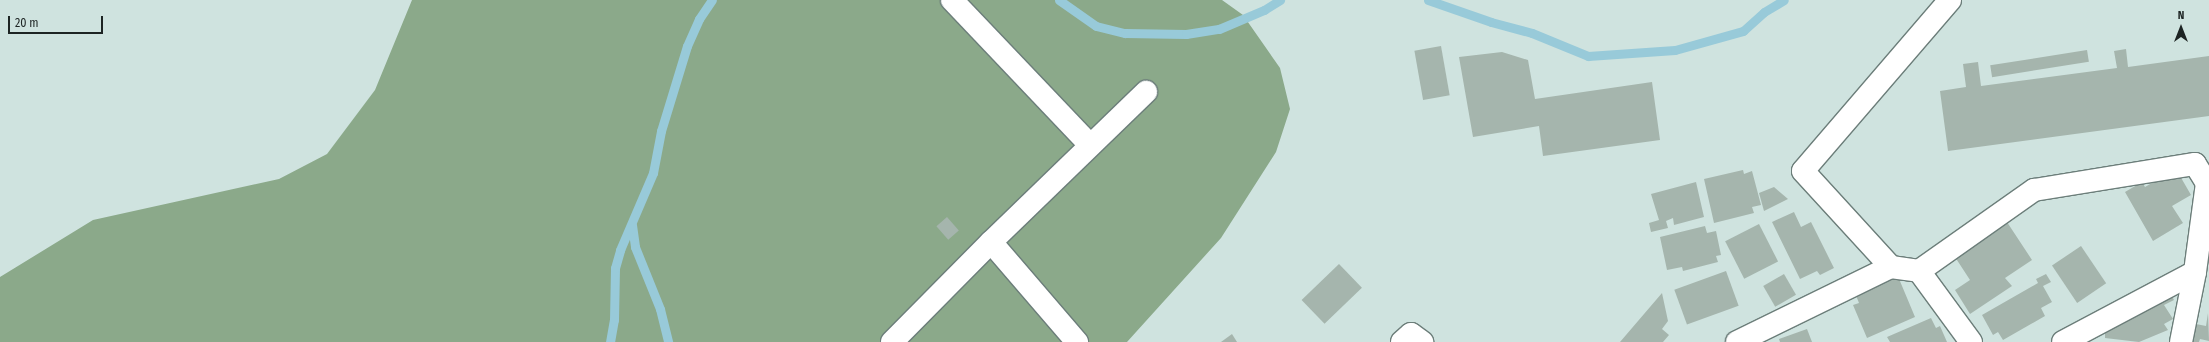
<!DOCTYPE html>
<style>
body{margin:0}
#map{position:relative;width:2209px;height:342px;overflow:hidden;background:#cfe3df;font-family:"Fira Sans Condensed",sans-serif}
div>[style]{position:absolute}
.forest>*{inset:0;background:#8ba98a}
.stream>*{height:9px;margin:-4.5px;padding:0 4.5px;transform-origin:4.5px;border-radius:4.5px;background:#98cad9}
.building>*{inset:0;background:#a5b5ad;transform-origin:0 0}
.roads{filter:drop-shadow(1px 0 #6c7e7a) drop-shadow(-1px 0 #6c7e7a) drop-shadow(0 1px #6c7e7a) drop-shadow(0 -1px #6c7e7a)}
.street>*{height:22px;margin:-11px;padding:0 11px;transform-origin:11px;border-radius:11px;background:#fff}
span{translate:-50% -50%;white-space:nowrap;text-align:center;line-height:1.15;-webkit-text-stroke:3px #cfe3df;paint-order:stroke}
.north{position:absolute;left:2161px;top:8px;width:40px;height:40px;-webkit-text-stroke:3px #cfe3df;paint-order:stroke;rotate:0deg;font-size:11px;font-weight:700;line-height:16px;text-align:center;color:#1d2423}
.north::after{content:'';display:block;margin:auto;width:14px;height:18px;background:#1d2423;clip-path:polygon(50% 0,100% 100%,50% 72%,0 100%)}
.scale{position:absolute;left:8px;top:16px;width:95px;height:18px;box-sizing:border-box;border:2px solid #1d2423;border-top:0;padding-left:5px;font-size:12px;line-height:14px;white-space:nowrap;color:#1d2423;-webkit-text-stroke:3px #cfe3df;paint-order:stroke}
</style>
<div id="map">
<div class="forest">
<div style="clip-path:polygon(412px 0,1222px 0,1243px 15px,1280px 68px,1290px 109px,1276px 152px,1221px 238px,1127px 342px,0 342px,0 277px,93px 220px,279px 179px,327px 154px,375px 90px)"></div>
</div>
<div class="stream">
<div style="left:1059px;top:0;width:45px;rotate:35.1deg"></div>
<div style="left:1096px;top:26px;width:30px;rotate:14deg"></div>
<div style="left:1125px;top:33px;width:61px;rotate:0.9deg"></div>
<div style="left:1186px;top:34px;width:33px;rotate:-9deg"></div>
<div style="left:1219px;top:29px;width:49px;rotate:-22.9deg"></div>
<div style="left:1264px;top:10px;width:19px;rotate:-32deg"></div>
<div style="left:1428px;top:0;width:67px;rotate:19.2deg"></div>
<div style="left:1491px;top:22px;width:42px;rotate:15deg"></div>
<div style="left:1532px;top:33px;width:61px;rotate:22.3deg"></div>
<div style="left:1588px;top:56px;width:87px;rotate:-3.9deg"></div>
<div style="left:1675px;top:50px;width:71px;rotate:-15.6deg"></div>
<div style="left:1743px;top:31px;width:28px;rotate:-42deg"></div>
<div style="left:1764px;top:12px;width:23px;rotate:-31deg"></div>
<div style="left:632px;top:225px;width:22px;rotate:82deg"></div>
<div style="left:635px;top:247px;width:67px;rotate:68deg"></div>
<div style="left:660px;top:309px;width:34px;rotate:76deg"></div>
<div style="left:610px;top:342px;width:22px;rotate:-80deg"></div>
<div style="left:614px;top:320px;width:52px;rotate:-88.9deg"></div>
<div style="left:615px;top:268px;width:19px;rotate:-74deg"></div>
<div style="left:620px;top:250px;width:84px;rotate:-66.8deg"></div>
<div style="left:653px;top:173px;width:43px;rotate:-79.2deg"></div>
<div style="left:661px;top:131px;width:89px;rotate:-73deg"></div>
<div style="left:687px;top:46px;width:30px;rotate:-66deg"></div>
<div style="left:699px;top:19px;width:23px;rotate:-56deg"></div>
</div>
<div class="building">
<div style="left:1441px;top:46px;width:50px;height:27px;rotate:80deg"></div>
<div style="clip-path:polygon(2126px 49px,2128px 67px,2209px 56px,2209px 116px,1948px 151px,1940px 91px,1966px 87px,1963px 64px,1978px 62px,1981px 86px,2117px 68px,2114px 51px)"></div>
<div style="left:2087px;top:50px;width:12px;height:98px;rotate:81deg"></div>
<div style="clip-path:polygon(1502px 52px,1528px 60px,1535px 99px,1652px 82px,1660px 140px,1543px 156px,1539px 126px,1473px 137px,1459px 57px)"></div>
<div style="clip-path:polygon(2176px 169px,2191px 195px,2172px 206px,2183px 223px,2153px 241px,2125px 192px,2142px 182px,2145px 187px)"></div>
<div style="clip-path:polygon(1743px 170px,1744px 174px,1752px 171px,1761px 205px,1752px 207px,1754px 213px,1714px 223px,1704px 179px)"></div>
<div style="clip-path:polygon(1696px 182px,1704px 217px,1674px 225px,1673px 218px,1666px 221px,1668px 228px,1651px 232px,1649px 223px,1659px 220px,1651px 194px)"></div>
<div style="clip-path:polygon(1774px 187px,1788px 199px,1764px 211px,1759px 193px)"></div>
<div style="clip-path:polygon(1794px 212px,1801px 227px,1811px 222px,1834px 268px,1820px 275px,1817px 271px,1800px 279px,1772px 222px)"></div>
<div style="left:947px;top:217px;width:18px;height:14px;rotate:49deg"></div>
<div style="clip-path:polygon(2005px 219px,2032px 260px,2005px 278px,2012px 286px,1970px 314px,1955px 290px,1970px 280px,1955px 257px)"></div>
<div style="left:1759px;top:224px;width:42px;height:38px;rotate:63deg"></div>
<div style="clip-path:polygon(1705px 226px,1707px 233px,1716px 231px,1721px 255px,1716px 256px,1718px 262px,1683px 271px,1682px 267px,1667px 270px,1660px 237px)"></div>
<div style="left:2081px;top:246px;width:45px;height:35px;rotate:56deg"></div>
<div style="left:1339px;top:264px;width:33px;height:52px;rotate:46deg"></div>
<div style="left:1726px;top:271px;width:37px;height:55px;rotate:70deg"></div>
<div style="left:1784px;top:274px;width:24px;height:24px;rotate:60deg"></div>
<div style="clip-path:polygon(1897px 274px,1915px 317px,1867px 338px,1853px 305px,1859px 303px,1855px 293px)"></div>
<div style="clip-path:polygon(2046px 274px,2051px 282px,2043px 286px,2052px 302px,2041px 308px,2045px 316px,2003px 340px,1998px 332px,1993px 335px,1982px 315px,2038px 283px,2036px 279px)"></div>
<div style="clip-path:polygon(2166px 285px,2174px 300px,2164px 305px,2173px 319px,2164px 324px,2168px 330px,2139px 342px,2105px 338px,2105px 318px)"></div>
<div style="clip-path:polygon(1662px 293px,1668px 321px,1662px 329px,1669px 335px,1663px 342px,1620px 342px)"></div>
<div style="clip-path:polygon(2208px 313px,2209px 341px,2200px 339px,2199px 342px,2187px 342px,2191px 323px,2206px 326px)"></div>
<div style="clip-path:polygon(1931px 318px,1936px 328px,1940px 326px,1947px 342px,1890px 342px,1887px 337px)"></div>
<div style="clip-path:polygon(1807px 329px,1812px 342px,1780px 342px,1779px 339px)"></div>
<div style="clip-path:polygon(1232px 334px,1237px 342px,1221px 342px)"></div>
</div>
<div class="roads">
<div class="street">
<div style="left:952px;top:0;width:200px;rotate:46.4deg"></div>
<div style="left:1950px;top:0;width:225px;rotate:130.7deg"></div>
<div style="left:1803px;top:171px;width:130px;rotate:47.5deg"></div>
<div style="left:1891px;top:267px;width:28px;rotate:8deg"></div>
<div style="left:1919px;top:271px;width:88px;rotate:53.8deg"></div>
<div style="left:991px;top:242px;width:132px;rotate:49.3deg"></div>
<div style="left:1919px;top:271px;width:141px;rotate:-35.2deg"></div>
<div style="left:2034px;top:190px;width:163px;rotate:-9.2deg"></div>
<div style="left:2195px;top:164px;width:22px;rotate:58deg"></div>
<div style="left:2207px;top:183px;width:90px;rotate:97.7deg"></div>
<div style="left:2195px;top:272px;width:71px;rotate:101.3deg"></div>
<div style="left:892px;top:342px;width:141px;rotate:-45.3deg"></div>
<div style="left:991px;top:242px;width:216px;rotate:-44.1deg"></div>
<div style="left:1402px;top:342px;width:12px;rotate:-42deg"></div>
<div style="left:1411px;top:334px;width:14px;rotate:36deg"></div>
<div style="left:1737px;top:342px;width:171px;rotate:-26deg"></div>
<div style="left:2063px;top:342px;width:149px;rotate:-27.9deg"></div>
</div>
</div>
<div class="north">N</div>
<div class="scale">20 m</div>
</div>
